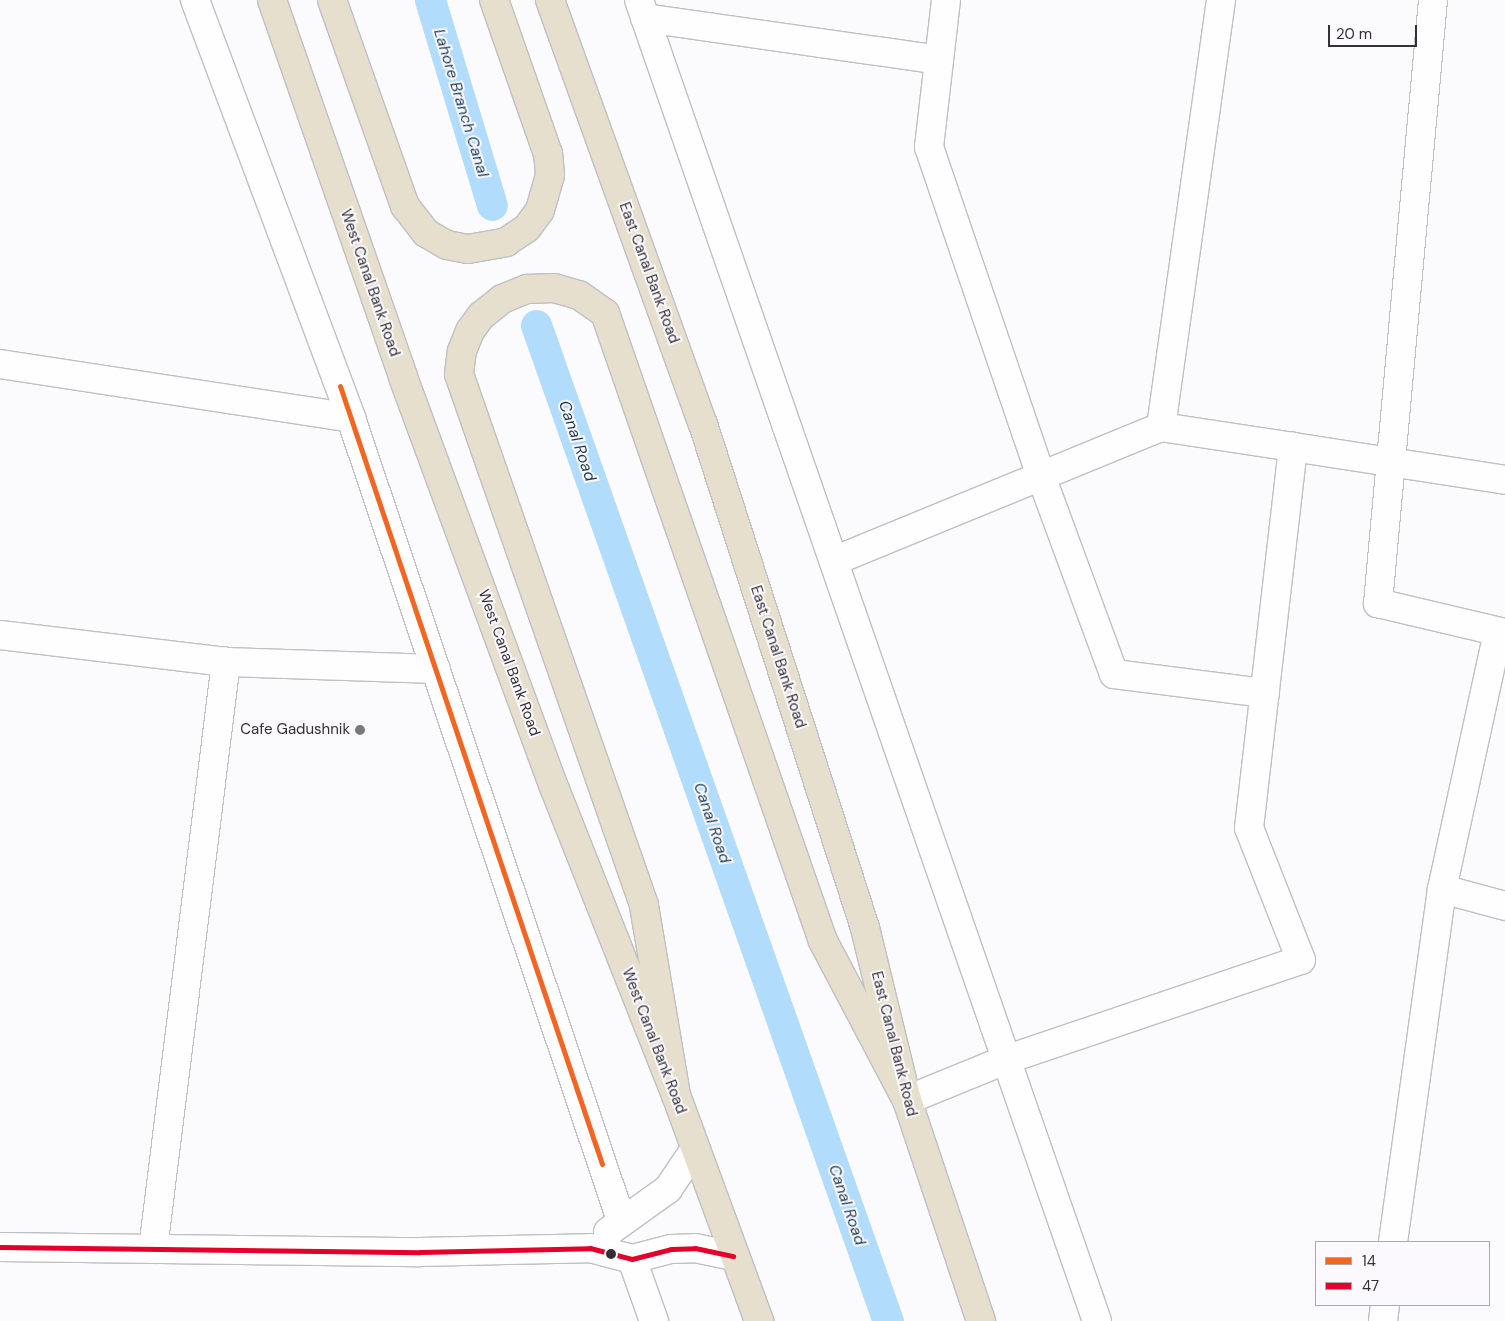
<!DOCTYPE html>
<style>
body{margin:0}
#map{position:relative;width:1505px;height:1321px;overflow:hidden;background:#fbfafd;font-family:"DM Sans",sans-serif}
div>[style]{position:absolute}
.canal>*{height:31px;margin:-15.5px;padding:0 15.5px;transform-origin:15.5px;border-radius:15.5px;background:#b2dcfc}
.roads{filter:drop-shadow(1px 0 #c0bfc2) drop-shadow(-1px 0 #c0bfc2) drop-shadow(0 1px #c0bfc2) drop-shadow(0 -1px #c0bfc2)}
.minor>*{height:28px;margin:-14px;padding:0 14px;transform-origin:14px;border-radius:14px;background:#fefeff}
.highway>*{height:28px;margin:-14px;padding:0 14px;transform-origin:14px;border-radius:14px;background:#e6dfce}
.bus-1>*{height:5px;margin:-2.5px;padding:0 2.5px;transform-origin:2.5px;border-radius:2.5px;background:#f26522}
.bus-2>*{height:5px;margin:-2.5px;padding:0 2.5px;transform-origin:2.5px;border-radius:2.5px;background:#e4002b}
.dots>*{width:14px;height:14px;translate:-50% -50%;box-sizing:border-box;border:2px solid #fbf9fe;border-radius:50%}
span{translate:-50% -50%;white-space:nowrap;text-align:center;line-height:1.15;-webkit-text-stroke:4px #fbf9fe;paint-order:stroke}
.street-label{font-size:15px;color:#323034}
.poi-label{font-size:15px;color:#323034}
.right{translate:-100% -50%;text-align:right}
.water-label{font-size:16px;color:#1a3b52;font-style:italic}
.legend{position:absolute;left:1315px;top:1241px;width:175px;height:65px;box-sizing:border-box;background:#fbf9fe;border:1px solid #aba9ad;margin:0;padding:6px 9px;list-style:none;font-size:15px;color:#323034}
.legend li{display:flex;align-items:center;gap:10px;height:25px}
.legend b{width:25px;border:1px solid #aba9ad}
.scale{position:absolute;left:1328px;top:25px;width:89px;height:22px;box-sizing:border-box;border:2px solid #323034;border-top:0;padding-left:6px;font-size:15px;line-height:18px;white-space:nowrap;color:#323034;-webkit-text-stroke:4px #fbf9fe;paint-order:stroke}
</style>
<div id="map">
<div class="canal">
<div style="left:430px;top:0;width:214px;rotate:73.2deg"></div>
<div style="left:536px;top:325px;width:1056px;rotate:70.54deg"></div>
</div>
<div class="roads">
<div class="minor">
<div style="left:195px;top:0;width:446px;rotate:69.5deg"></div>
<div style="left:351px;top:418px;width:846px;rotate:71.39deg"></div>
<div style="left:639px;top:0;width:1398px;rotate:70.88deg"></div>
<div style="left:946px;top:0;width:148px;rotate:96.6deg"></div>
<div style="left:929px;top:147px;width:348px;rotate:71.2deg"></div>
<div style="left:1041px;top:476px;width:211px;rotate:69.8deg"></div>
<div style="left:1114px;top:674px;width:152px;rotate:7.2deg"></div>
<div style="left:1433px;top:0;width:606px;rotate:95.21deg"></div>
<div style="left:1378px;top:603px;width:130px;rotate:13.3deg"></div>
<div style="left:645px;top:18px;width:297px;rotate:8.1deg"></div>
<div style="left:0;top:364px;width:355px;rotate:8.7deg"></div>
<div style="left:1161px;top:427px;width:431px;rotate:-82deg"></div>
<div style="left:834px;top:561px;width:353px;rotate:-22.3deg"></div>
<div style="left:1161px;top:427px;width:134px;rotate:8.6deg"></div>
<div style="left:0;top:635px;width:228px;rotate:6.8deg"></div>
<div style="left:226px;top:662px;width:210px;rotate:1.9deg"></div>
<div style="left:1442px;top:889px;width:65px;rotate:15.1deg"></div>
<div style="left:907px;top:1100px;width:106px;rotate:-22.2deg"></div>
<div style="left:1005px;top:1060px;width:312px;rotate:-18.7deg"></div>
<div style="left:1301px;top:960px;width:142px;rotate:-111.5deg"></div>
<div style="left:1249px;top:828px;width:384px;rotate:-83.4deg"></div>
<div style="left:1293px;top:447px;width:215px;rotate:8.8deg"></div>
<div style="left:608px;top:1232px;width:74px;rotate:-35.6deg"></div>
<div style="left:668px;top:1189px;width:48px;rotate:-56deg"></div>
<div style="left:1393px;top:1242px;width:356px;rotate:-82.1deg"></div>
<div style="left:1442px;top:889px;width:263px;rotate:-77.7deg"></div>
<div style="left:0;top:1247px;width:420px;rotate:0.7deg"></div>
<div style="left:420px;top:1252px;width:170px;rotate:-1.3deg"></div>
<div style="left:590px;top:1248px;width:43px;rotate:14.7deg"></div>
<div style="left:632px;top:1259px;width:40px;rotate:-14.4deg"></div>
<div style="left:671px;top:1249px;width:24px;rotate:-2deg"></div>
<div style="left:695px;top:1248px;width:39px;rotate:12deg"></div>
<div style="left:153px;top:1249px;width:592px;rotate:-82.91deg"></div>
<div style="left:632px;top:1259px;width:66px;rotate:70.5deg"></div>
<div style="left:1383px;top:1321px;width:16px;rotate:-83deg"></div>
</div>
<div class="highway">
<div style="left:272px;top:0;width:399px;rotate:70.8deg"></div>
<div style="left:403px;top:377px;width:437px;rotate:69.8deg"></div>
<div style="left:554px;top:787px;width:331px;rotate:68.4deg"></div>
<div style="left:676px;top:1095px;width:241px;rotate:69.8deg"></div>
<div style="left:332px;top:0;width:219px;rotate:70.5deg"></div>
<div style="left:405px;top:206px;width:34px;rotate:52deg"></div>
<div style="left:426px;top:233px;width:24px;rotate:30deg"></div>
<div style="left:447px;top:245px;width:21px;rotate:11deg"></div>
<div style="left:468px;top:249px;width:39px;rotate:-10deg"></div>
<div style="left:506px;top:242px;width:25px;rotate:-34deg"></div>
<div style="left:527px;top:228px;width:22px;rotate:-54deg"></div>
<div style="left:540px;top:210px;width:36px;rotate:-74deg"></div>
<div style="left:550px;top:175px;width:21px;rotate:-95deg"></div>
<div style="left:548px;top:154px;width:163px;rotate:-109.3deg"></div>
<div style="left:550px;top:0;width:451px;rotate:70.2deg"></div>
<div style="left:703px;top:424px;width:529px;rotate:72.18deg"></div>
<div style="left:865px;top:928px;width:177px;rotate:76.3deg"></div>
<div style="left:907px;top:1100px;width:233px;rotate:71.5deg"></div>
<div style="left:676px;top:1095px;width:193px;rotate:-99.6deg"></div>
<div style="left:644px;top:905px;width:562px;rotate:-109.21deg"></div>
<div style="left:459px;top:374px;width:23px;rotate:-83deg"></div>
<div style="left:462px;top:351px;width:22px;rotate:-68deg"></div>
<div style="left:470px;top:331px;width:19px;rotate:-54deg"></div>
<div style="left:481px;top:316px;width:27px;rotate:-39deg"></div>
<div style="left:502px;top:299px;width:27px;rotate:-22deg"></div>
<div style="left:527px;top:289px;width:27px;rotate:-2deg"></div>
<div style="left:554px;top:288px;width:26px;rotate:16deg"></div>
<div style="left:579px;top:295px;width:32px;rotate:35deg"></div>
<div style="left:605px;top:313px;width:665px;rotate:70.86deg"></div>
<div style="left:823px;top:941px;width:180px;rotate:62.2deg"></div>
</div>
</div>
<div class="bus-1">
<div style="left:340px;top:386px;width:821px;rotate:71.39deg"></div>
</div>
<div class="bus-2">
<div style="left:0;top:1247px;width:420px;rotate:0.7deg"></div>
<div style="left:420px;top:1252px;width:170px;rotate:-1.3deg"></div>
<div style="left:590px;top:1248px;width:43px;rotate:14.7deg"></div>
<div style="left:632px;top:1259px;width:40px;rotate:-14.4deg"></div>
<div style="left:671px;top:1249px;width:24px;rotate:-2deg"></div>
<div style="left:695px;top:1248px;width:39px;rotate:12deg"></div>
</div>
<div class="dots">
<div style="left:360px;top:730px;background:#78777a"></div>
<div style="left:611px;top:1254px;background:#323034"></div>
</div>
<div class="street-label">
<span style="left:649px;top:273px;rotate:70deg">East Canal Bank Road</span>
<span style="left:370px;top:283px;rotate:71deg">West Canal Bank Road</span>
<span style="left:778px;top:657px;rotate:72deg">East Canal Bank Road</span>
<span style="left:509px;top:663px;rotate:70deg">West Canal Bank Road</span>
<span style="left:654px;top:1041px;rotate:69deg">West Canal Bank Road</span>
<span style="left:894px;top:1044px;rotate:76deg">East Canal Bank Road</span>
</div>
<div class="poi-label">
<span class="right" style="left:350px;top:730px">Cafe Gadushnik</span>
</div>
<div class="water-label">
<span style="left:461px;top:103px;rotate:73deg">Lahore Branch Canal</span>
<span style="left:577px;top:441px;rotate:71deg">Canal Road</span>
<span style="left:712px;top:823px;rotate:71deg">Canal Road</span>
<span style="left:847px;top:1205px;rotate:71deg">Canal Road</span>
</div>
<ul class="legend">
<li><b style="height:6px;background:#f26522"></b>14</li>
<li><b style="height:6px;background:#e4002b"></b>47</li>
</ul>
<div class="scale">20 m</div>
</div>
